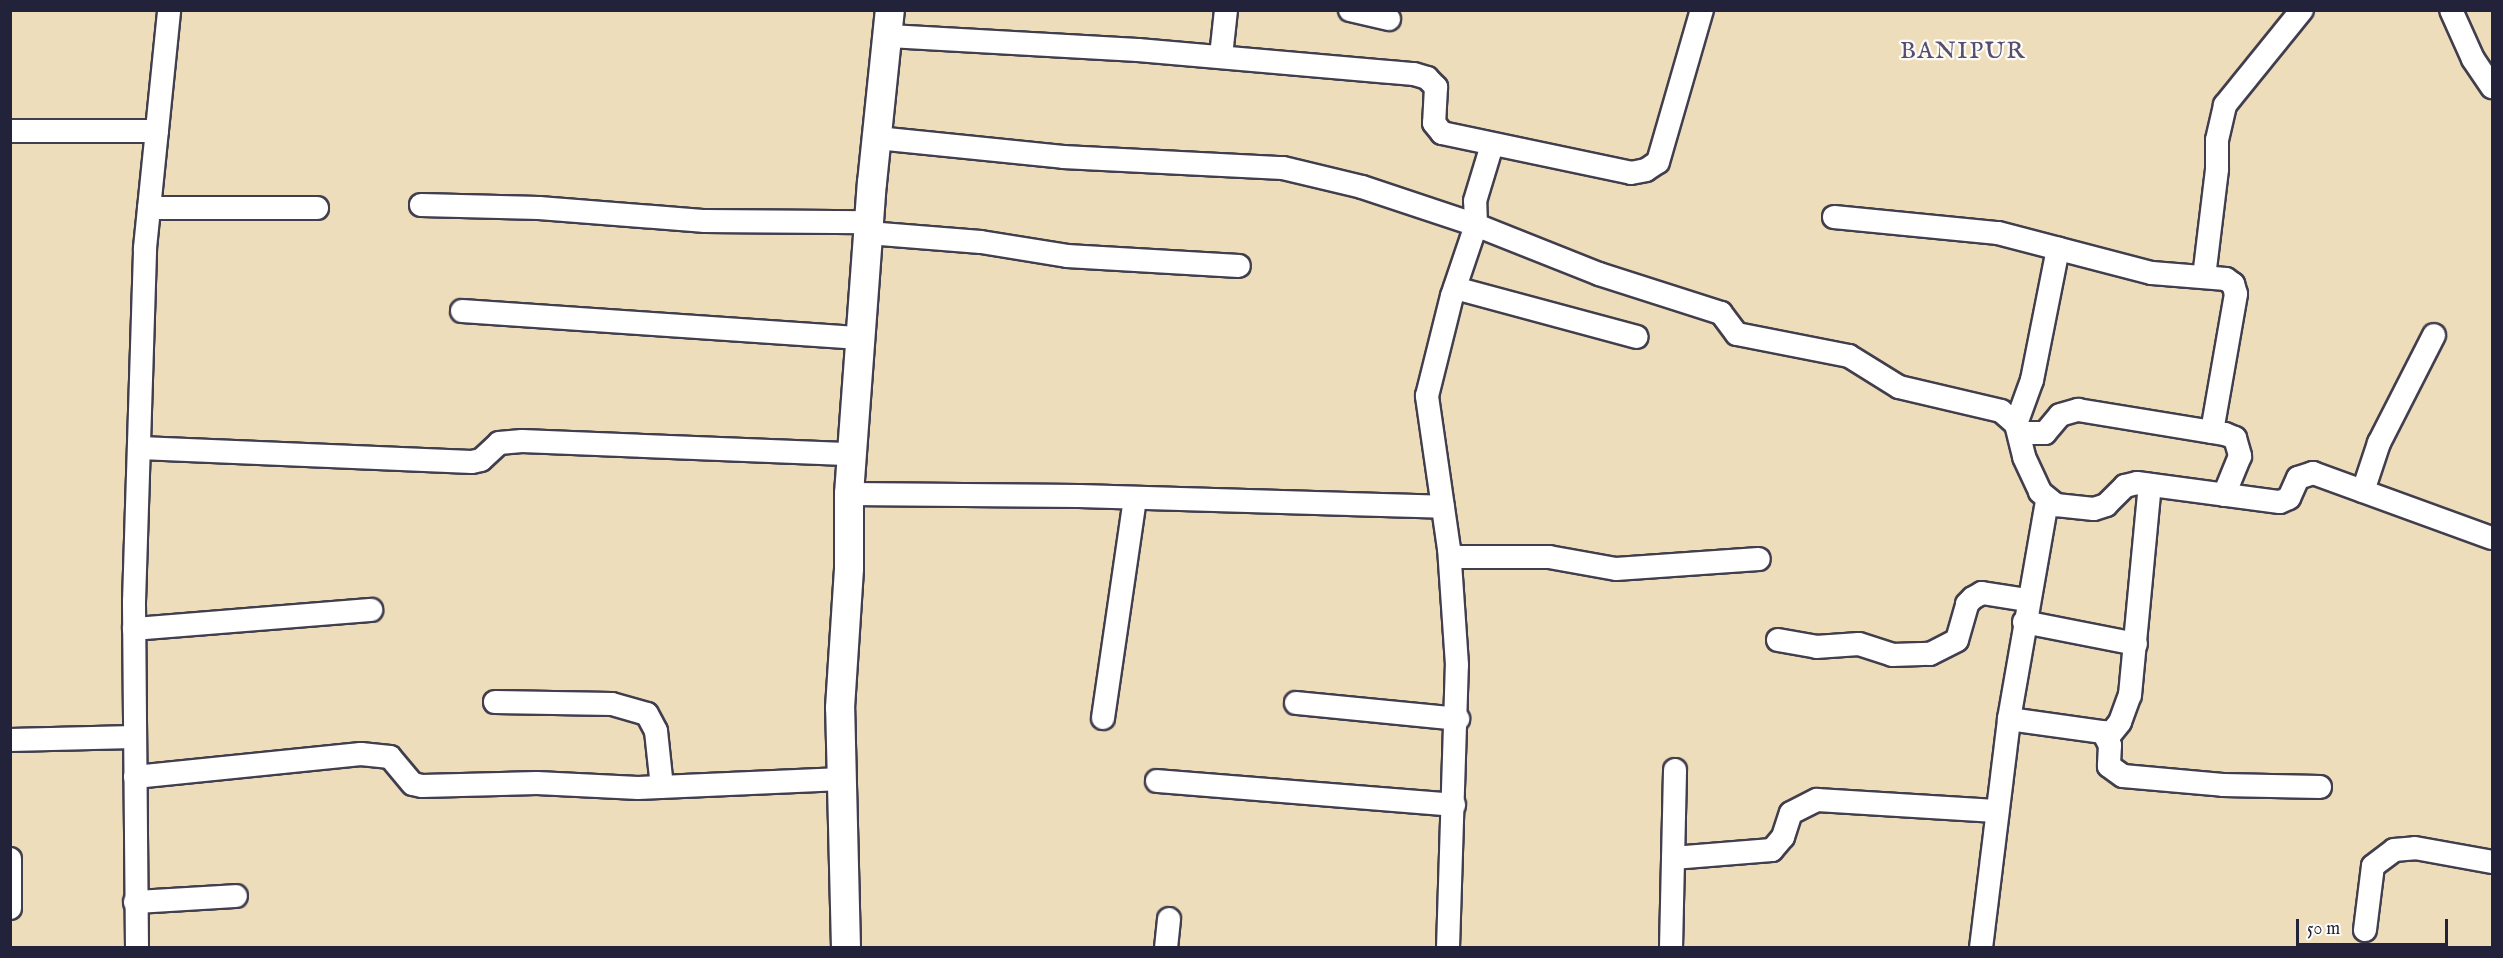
<!DOCTYPE html>
<style>
body{margin:0}
#map{position:relative;width:2503px;height:958px;overflow:hidden;background:#eeddba;font-family:"IM FELL English",serif}
div>[style]{position:absolute}
.roads{filter:drop-shadow(2px 0 #413e4e) drop-shadow(-2px 0 #413e4e) drop-shadow(0 2px #413e4e) drop-shadow(0 -2px #413e4e)}
.minor>*{height:22px;margin:-11px;padding:0 11px;transform-origin:11px;border-radius:11px;background:#fff}
.tertiary>*{height:28px;margin:-14px;padding:0 14px;transform-origin:14px;border-radius:14px;background:#fff}
span{translate:-50% -50%;white-space:nowrap;text-align:center;line-height:1.15;-webkit-text-stroke:4.5px #fdfcf7;paint-order:stroke}
.quarter-label{font-size:24px;color:#564d72;letter-spacing:1.5px}
.frame{position:absolute;inset:0;border:12px solid #22223b;pointer-events:none}
.scale{position:absolute;left:2296px;top:919px;width:152px;height:27px;box-sizing:border-box;border:3px solid #22223b;border-top:0;padding-left:8px;font-size:18px;line-height:21px;white-space:nowrap;color:#22223b;-webkit-text-stroke:4px #fdfcf7;paint-order:stroke}
</style>
<div id="map">
<div class="roads">
<div class="minor">
<div style="left:1350px;top:10px;width:40px;rotate:13deg"></div>
<div style="left:2451px;top:10px;width:54px;rotate:65.8deg"></div>
<div style="left:2473px;top:59px;width:34px;rotate:56deg"></div>
<div style="left:889px;top:36px;width:249px;rotate:3.2deg"></div>
<div style="left:1138px;top:50px;width:277px;rotate:5deg"></div>
<div style="left:1414px;top:74px;width:14px;rotate:17deg"></div>
<div style="left:1427px;top:78px;width:13px;rotate:45deg"></div>
<div style="left:1436px;top:87px;width:36px;rotate:93deg"></div>
<div style="left:1434px;top:123px;width:13px;rotate:51deg"></div>
<div style="left:1442px;top:133px;width:193px;rotate:11.9deg"></div>
<div style="left:1631px;top:173px;width:15px;rotate:-11deg"></div>
<div style="left:1646px;top:170px;width:14px;rotate:-34deg"></div>
<div style="left:1658px;top:162px;width:158px;rotate:-73.9deg"></div>
<div style="left:1221px;top:56px;width:46px;rotate:-83.8deg"></div>
<div style="left:10px;top:131px;width:147px"></div>
<div style="left:877px;top:138px;width:187px;rotate:5.8deg"></div>
<div style="left:1063px;top:157px;width:220px;rotate:2.9deg"></div>
<div style="left:1283px;top:168px;width:81px;rotate:13.5deg"></div>
<div style="left:1362px;top:187px;width:120px;rotate:18.4deg"></div>
<div style="left:1476px;top:225px;width:132px;rotate:21.7deg"></div>
<div style="left:1599px;top:274px;width:128px;rotate:17.7deg"></div>
<div style="left:1721px;top:313px;width:26px;rotate:53deg"></div>
<div style="left:1737px;top:334px;width:114px;rotate:11.1deg"></div>
<div style="left:1849px;top:356px;width:59px;rotate:31.8deg"></div>
<div style="left:1899px;top:387px;width:105px;rotate:13.2deg"></div>
<div style="left:2001px;top:411px;width:20px;rotate:41deg"></div>
<div style="left:2016px;top:424px;width:34px;rotate:76deg"></div>
<div style="left:2024px;top:457px;width:38px;rotate:65deg"></div>
<div style="left:2040px;top:492px;width:21px;rotate:39deg"></div>
<div style="left:2056px;top:505px;width:38px;rotate:6deg"></div>
<div style="left:2094px;top:509px;width:13px;rotate:-18deg"></div>
<div style="left:2106px;top:505px;width:27px;rotate:-45deg"></div>
<div style="left:2125px;top:486px;width:12px;rotate:-14deg"></div>
<div style="left:2137px;top:483px;width:144px;rotate:7.6deg"></div>
<div style="left:2280px;top:502px;width:10px;rotate:-24deg"></div>
<div style="left:2289px;top:498px;width:22px;rotate:-66deg"></div>
<div style="left:2298px;top:478px;width:16px;rotate:-18deg"></div>
<div style="left:2313px;top:473px;width:190px;rotate:20deg"></div>
<div style="left:421px;top:205px;width:118px;rotate:1.5deg"></div>
<div style="left:539px;top:208px;width:167px;rotate:4.5deg"></div>
<div style="left:705px;top:221px;width:163px;rotate:0.4deg"></div>
<div style="left:149px;top:208px;width:168px"></div>
<div style="left:1834px;top:217px;width:165px;rotate:5.6deg"></div>
<div style="left:1998px;top:233px;width:159px;rotate:14.6deg"></div>
<div style="left:2152px;top:273px;width:74px;rotate:4.6deg"></div>
<div style="left:2226px;top:279px;width:9px;rotate:36deg"></div>
<div style="left:2233px;top:284px;width:10px;rotate:73deg"></div>
<div style="left:2236px;top:294px;width:140px;rotate:99.9deg"></div>
<div style="left:868px;top:233px;width:113px;rotate:4.6deg"></div>
<div style="left:981px;top:242px;width:87px;rotate:9.2deg"></div>
<div style="left:1067px;top:256px;width:172px;rotate:3.3deg"></div>
<div style="left:2204px;top:277px;width:109px;rotate:-83.1deg"></div>
<div style="left:2217px;top:169px;width:29px;rotate:-90deg"></div>
<div style="left:2217px;top:140px;width:36px;rotate:-77deg"></div>
<div style="left:2225px;top:105px;width:122px;rotate:-51deg"></div>
<div style="left:1455px;top:288px;width:188px;rotate:15.1deg"></div>
<div style="left:462px;top:311px;width:399px;rotate:3.9deg"></div>
<div style="left:2016px;top:424px;width:47px;rotate:-70deg"></div>
<div style="left:2032px;top:380px;width:134px;rotate:-78.8deg"></div>
<div style="left:2020px;top:433px;width:25px"></div>
<div style="left:2045px;top:433px;width:23px;rotate:-50deg"></div>
<div style="left:2060px;top:415px;width:19px;rotate:-16deg"></div>
<div style="left:2078px;top:410px;width:149px;rotate:9.3deg"></div>
<div style="left:2225px;top:434px;width:11px;rotate:22deg"></div>
<div style="left:2235px;top:438px;width:19px;rotate:74deg"></div>
<div style="left:2240px;top:456px;width:42px;rotate:112.3deg"></div>
<div style="left:140px;top:448px;width:332px;rotate:2.4deg"></div>
<div style="left:472px;top:462px;width:9px;rotate:-13deg"></div>
<div style="left:481px;top:460px;width:25px;rotate:-43deg"></div>
<div style="left:499px;top:443px;width:23px;rotate:-5deg"></div>
<div style="left:522px;top:441px;width:330px;rotate:2.3deg"></div>
<div style="left:2363px;top:491px;width:51px;rotate:-71.6deg"></div>
<div style="left:2379px;top:443px;width:121px;rotate:-63deg"></div>
<div style="left:849px;top:494px;width:230px;rotate:0.5deg"></div>
<div style="left:1079px;top:496px;width:364px;rotate:1.7deg"></div>
<div style="left:1450px;top:557px;width:99px"></div>
<div style="left:1549px;top:557px;width:68px;rotate:10.2deg"></div>
<div style="left:1616px;top:569px;width:143px;rotate:-4deg"></div>
<div style="left:2024px;top:622px;width:114px;rotate:11.1deg"></div>
<div style="left:134px;top:629px;width:238px;rotate:-4.6deg"></div>
<div style="left:1778px;top:640px;width:39px;rotate:10deg"></div>
<div style="left:1816px;top:647px;width:43px;rotate:-4deg"></div>
<div style="left:1859px;top:644px;width:35px;rotate:18deg"></div>
<div style="left:1892px;top:655px;width:38px;rotate:-2deg"></div>
<div style="left:1930px;top:654px;width:30px;rotate:-27deg"></div>
<div style="left:1957px;top:640px;width:37px;rotate:-74deg"></div>
<div style="left:1967px;top:604px;width:8px;rotate:-45deg"></div>
<div style="left:1973px;top:598px;width:10px;rotate:-29deg"></div>
<div style="left:1982px;top:593px;width:46px;rotate:8.8deg"></div>
<div style="left:495px;top:702px;width:117px;rotate:1deg"></div>
<div style="left:612px;top:704px;width:36px;rotate:16deg"></div>
<div style="left:647px;top:714px;width:19px;rotate:62deg"></div>
<div style="left:656px;top:731px;width:56px;rotate:83.9deg"></div>
<div style="left:1296px;top:703px;width:163px;rotate:5.6deg"></div>
<div style="left:1103px;top:718px;width:221px;rotate:-81.7deg"></div>
<div style="left:2009px;top:719px;width:95px;rotate:7.9deg"></div>
<div style="left:2103px;top:732px;width:15px;rotate:62deg"></div>
<div style="left:2110px;top:745px;width:21px;rotate:93deg"></div>
<div style="left:2109px;top:766px;width:17px;rotate:36deg"></div>
<div style="left:2123px;top:776px;width:100px;rotate:5.1deg"></div>
<div style="left:2223px;top:785px;width:97px;rotate:1.2deg"></div>
<div style="left:2108px;top:737px;width:19px;rotate:-51deg"></div>
<div style="left:2120px;top:722px;width:29px;rotate:-70deg"></div>
<div style="left:2130px;top:695px;width:211px;rotate:-84.6deg"></div>
<div style="left:10px;top:740px;width:124px;rotate:-1.4deg"></div>
<div style="left:135px;top:777px;width:227px;rotate:-5.8deg"></div>
<div style="left:361px;top:754px;width:29px;rotate:6deg"></div>
<div style="left:390px;top:757px;width:35px;rotate:50deg"></div>
<div style="left:413px;top:784px;width:9px;rotate:13deg"></div>
<div style="left:422px;top:786px;width:115px;rotate:-1.5deg"></div>
<div style="left:537px;top:783px;width:101px;rotate:2.8deg"></div>
<div style="left:638px;top:788px;width:204px;rotate:-2.5deg"></div>
<div style="left:1157px;top:781px;width:298px;rotate:4.6deg"></div>
<div style="left:1673px;top:858px;width:99px;rotate:-4.6deg"></div>
<div style="left:1772px;top:850px;width:17px;rotate:-50deg"></div>
<div style="left:1783px;top:837px;width:25px;rotate:-72deg"></div>
<div style="left:1791px;top:813px;width:29px;rotate:-27deg"></div>
<div style="left:1817px;top:800px;width:179px;rotate:3.5deg"></div>
<div style="left:10px;top:859px;width:49px;rotate:90deg"></div>
<div style="left:135px;top:902px;width:101px;rotate:-3.4deg"></div>
<div style="left:2365px;top:930px;width:64px;rotate:-82.9deg"></div>
<div style="left:2373px;top:866px;width:26px;rotate:-37deg"></div>
<div style="left:2394px;top:850px;width:21px;rotate:-5deg"></div>
<div style="left:2415px;top:848px;width:78px;rotate:10.3deg"></div>
<div style="left:137px;top:948px;width:346px;rotate:-90.5deg"></div>
<div style="left:134px;top:602px;width:354px;rotate:-88.2deg"></div>
<div style="left:145px;top:248px;width:239px;rotate:-84.2deg"></div>
<div style="left:1166px;top:948px;width:29px;rotate:-84deg"></div>
<div style="left:1448px;top:948px;width:283px;rotate:-88.2deg"></div>
<div style="left:1457px;top:665px;width:116px;rotate:-93.9deg"></div>
<div style="left:1449px;top:549px;width:155px;rotate:-98.2deg"></div>
<div style="left:1427px;top:396px;width:103px;rotate:-76deg"></div>
<div style="left:1452px;top:296px;width:75px;rotate:-71.3deg"></div>
<div style="left:1476px;top:225px;width:24px;rotate:-92deg"></div>
<div style="left:1475px;top:201px;width:59px;rotate:-73.1deg"></div>
<div style="left:1671px;top:948px;width:178px;rotate:-88.7deg"></div>
<div style="left:1981px;top:948px;width:231px;rotate:-83deg"></div>
<div style="left:2009px;top:719px;width:221px;rotate:-80.1deg"></div>
</div>
<div class="tertiary">
<div style="left:846px;top:948px;width:240px;rotate:-91.4deg"></div>
<div style="left:840px;top:708px;width:140px;rotate:-86.3deg"></div>
<div style="left:849px;top:568px;width:74px;rotate:-90deg"></div>
<div style="left:849px;top:494px;width:312px;rotate:-85.8deg"></div>
<div style="left:872px;top:183px;width:174px;rotate:-84.1deg"></div>
</div>
</div>
<div class="quarter-label">
<span style="left:1963px;top:52px">BANIPUR</span>
</div>
<div class="frame"></div>
<div class="scale">50 m</div>
</div>
